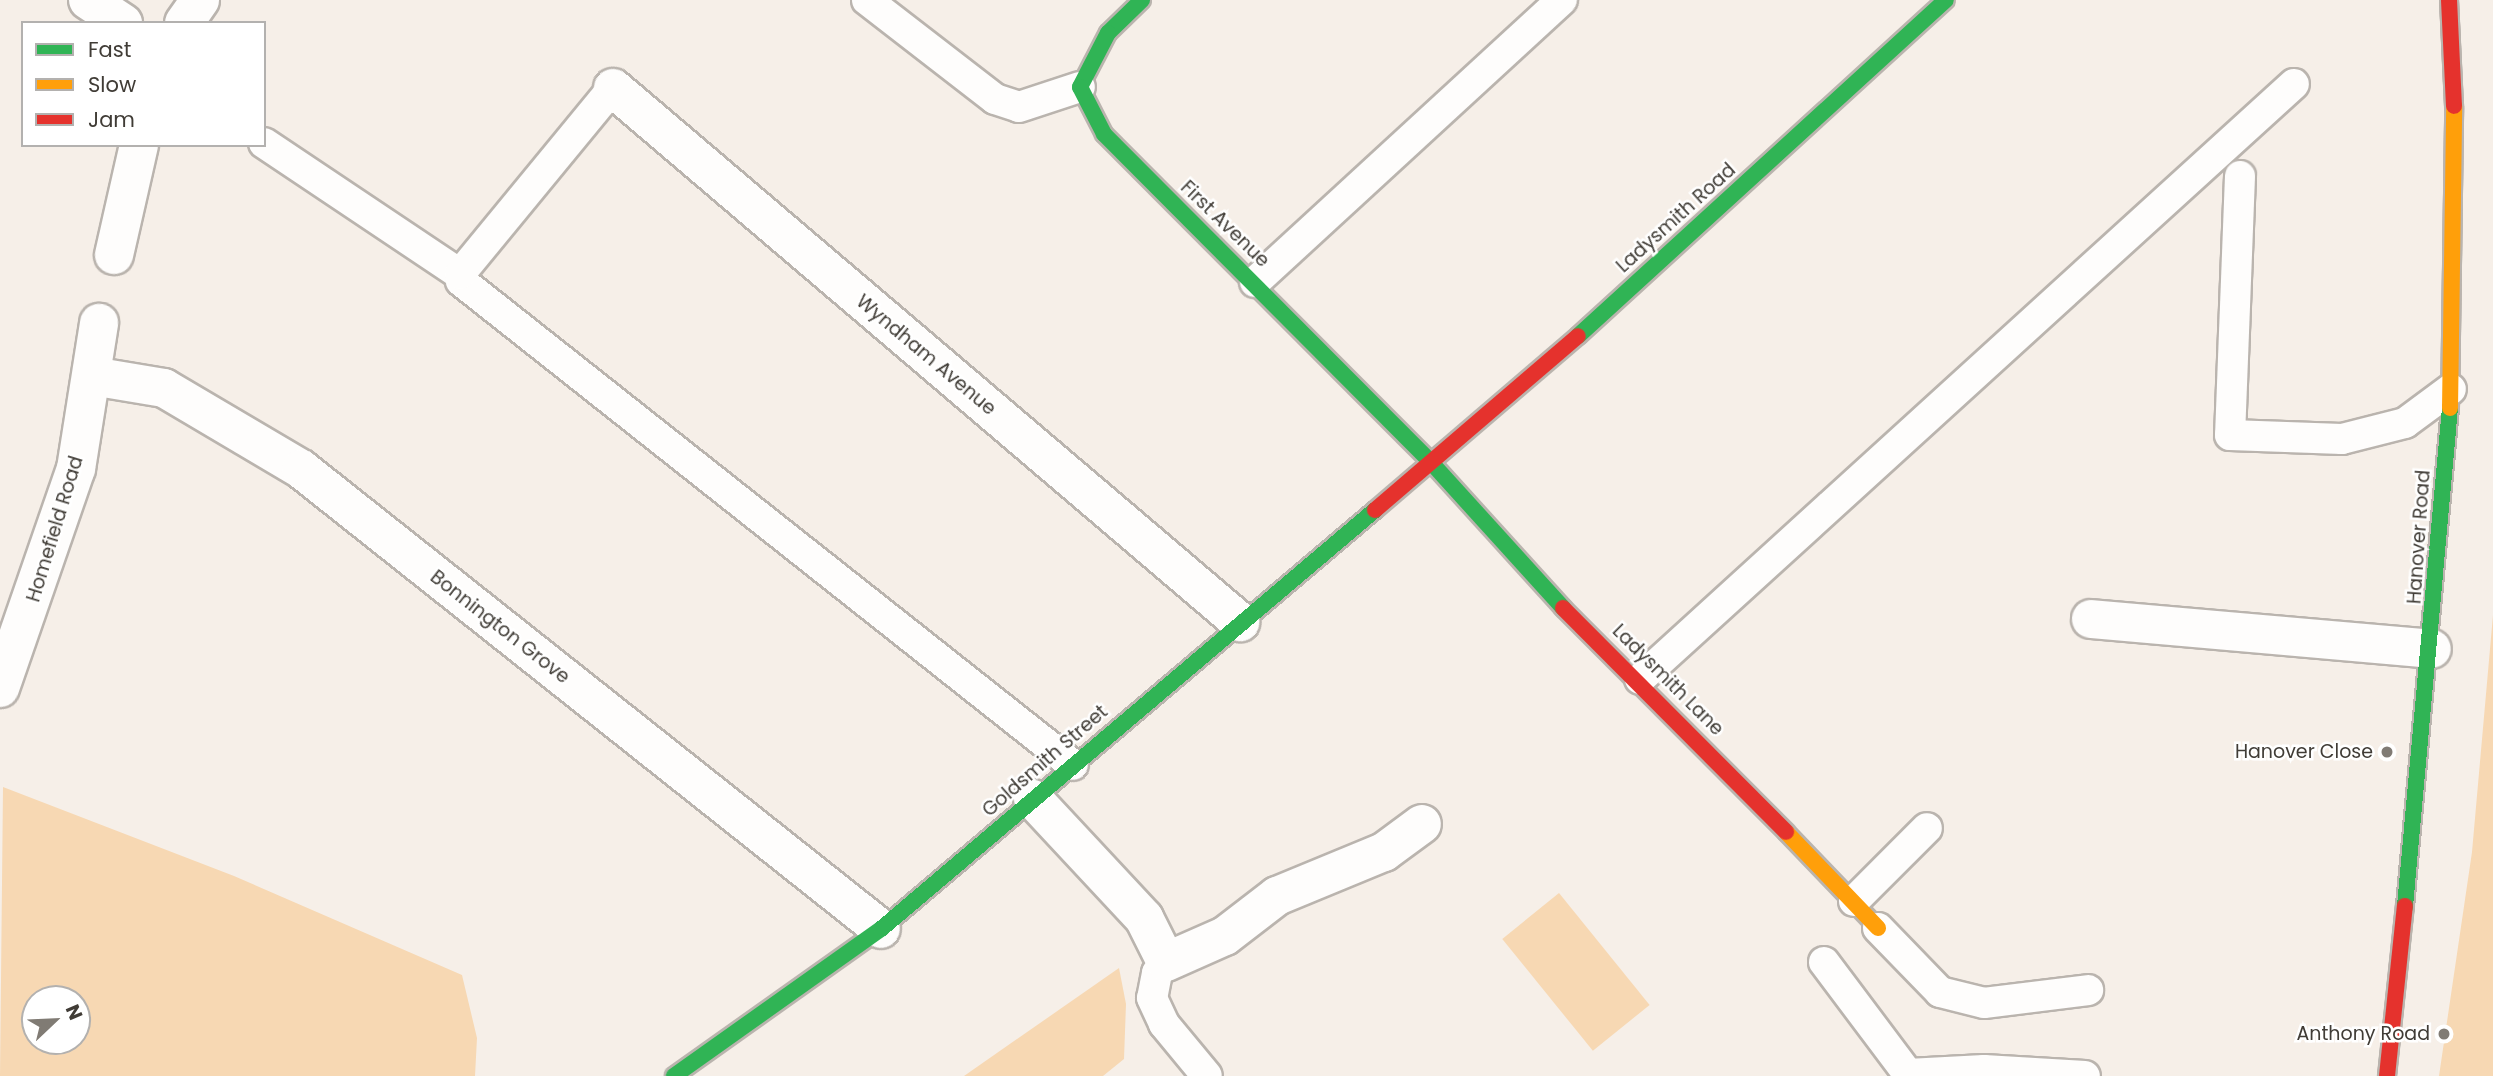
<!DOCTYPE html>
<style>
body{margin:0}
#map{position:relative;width:2493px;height:1076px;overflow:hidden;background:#f6efe8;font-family:Poppins,sans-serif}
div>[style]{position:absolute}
.green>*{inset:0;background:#f7d8b3;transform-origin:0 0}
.roads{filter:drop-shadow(2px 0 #bab4ae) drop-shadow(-2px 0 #bab4ae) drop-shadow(0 2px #bab4ae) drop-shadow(0 -2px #bab4ae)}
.lane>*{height:30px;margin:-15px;padding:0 15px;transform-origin:15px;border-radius:15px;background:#fefdfc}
.street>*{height:38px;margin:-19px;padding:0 19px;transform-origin:19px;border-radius:19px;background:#fefdfc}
.fast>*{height:16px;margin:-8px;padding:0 8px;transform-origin:8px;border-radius:8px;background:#30b455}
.slow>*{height:16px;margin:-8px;padding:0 8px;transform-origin:8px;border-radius:8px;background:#ff9f0a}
.jam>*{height:16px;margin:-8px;padding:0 8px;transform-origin:8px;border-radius:8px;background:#e5322d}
.dots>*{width:19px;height:19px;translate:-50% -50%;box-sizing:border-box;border:4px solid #fff;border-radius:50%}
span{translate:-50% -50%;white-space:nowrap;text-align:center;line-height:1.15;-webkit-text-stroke:5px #fff;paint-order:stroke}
.street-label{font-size:19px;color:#403c36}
.poi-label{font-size:19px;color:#403c36}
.right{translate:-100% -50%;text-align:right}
.legend{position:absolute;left:21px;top:21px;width:245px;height:126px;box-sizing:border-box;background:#fff;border:2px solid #b3b1af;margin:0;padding:9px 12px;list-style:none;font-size:21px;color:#403c36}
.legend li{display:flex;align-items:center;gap:14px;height:35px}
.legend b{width:35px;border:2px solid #b3b1af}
.north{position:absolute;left:21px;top:985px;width:70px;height:70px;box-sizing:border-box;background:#fff;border:2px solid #b3b1af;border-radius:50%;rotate:67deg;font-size:19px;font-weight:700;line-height:28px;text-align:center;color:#403c36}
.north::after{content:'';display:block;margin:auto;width:24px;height:32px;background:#807b74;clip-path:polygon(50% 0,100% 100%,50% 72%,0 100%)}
</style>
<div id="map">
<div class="green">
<div style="clip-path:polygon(2493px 615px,2493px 1076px,2439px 1076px,2472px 852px)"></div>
<div style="clip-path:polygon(evenodd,3px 787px,234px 876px,462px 975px,477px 1038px,475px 1076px,0 1076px,3px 787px,77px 999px,77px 1041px,35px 1041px,35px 999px,77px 999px)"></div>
<div style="left:1559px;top:893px;width:144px;height:73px;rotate:51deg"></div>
<div style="clip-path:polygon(1119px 968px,1126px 1004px,1124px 1059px,1103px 1076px,964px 1076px)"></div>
</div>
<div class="roads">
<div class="lane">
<div style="left:867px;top:0;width:162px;rotate:37.7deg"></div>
<div style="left:995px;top:99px;width:25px;rotate:18deg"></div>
<div style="left:1019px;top:107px;width:64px;rotate:-18.2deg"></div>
<div style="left:264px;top:143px;width:236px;rotate:33.8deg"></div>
<div style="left:460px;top:274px;width:7px;rotate:82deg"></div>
<div style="left:461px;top:281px;width:780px;rotate:38.34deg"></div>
<div style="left:2240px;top:176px;width:259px;rotate:92.2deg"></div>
<div style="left:2230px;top:435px;width:112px;rotate:2deg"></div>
<div style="left:2342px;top:439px;width:65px;rotate:-14.3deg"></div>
<div style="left:2405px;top:423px;width:57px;rotate:-36.5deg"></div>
<div style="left:460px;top:274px;width:241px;rotate:-50.6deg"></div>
<div style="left:1255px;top:282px;width:417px;rotate:-42.6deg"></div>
<div style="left:1640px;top:679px;width:884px;rotate:-42.3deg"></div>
<div style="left:1854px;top:901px;width:103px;rotate:-45deg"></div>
<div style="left:1878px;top:928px;width:89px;rotate:45.9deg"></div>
<div style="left:1940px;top:992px;width:45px;rotate:14deg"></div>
<div style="left:1984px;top:1003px;width:105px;rotate:-7.1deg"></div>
<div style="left:1166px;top:962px;width:14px;rotate:129deg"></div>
<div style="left:1157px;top:973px;width:25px;rotate:101deg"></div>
<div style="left:1152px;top:998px;width:29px;rotate:65deg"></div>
<div style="left:1164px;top:1024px;width:67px;rotate:50.4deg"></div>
<div style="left:1824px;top:962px;width:140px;rotate:53.1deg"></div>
<div style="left:1908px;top:1074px;width:76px;rotate:-3deg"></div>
<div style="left:1984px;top:1070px;width:101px;rotate:3.4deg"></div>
</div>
<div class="street">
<div style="left:88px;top:0;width:42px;rotate:33.3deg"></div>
<div style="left:184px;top:23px;width:28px;rotate:-55deg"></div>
<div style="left:613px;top:88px;width:824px;rotate:40.42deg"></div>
<div style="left:114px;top:255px;width:113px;rotate:-77.2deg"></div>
<div style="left:92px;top:376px;width:73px;rotate:9.5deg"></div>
<div style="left:164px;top:388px;width:159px;rotate:30.6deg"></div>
<div style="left:301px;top:469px;width:740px;rotate:38.42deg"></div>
<div style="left:2091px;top:619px;width:342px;rotate:5deg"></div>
<div style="left:0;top:688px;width:232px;rotate:-70.9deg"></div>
<div style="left:76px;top:469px;width:148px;rotate:-81deg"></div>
<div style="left:1033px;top:799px;width:163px;rotate:47deg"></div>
<div style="left:1144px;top:918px;width:49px;rotate:63.4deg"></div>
<div style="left:1166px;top:962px;width:64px;rotate:-23.8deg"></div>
<div style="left:1225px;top:936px;width:66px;rotate:-37.6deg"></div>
<div style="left:1277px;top:896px;width:116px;rotate:-22.4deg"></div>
<div style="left:1384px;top:852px;width:47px;rotate:-36.4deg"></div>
</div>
<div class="fast">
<div style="left:1142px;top:0;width:47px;rotate:135.9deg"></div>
<div style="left:1108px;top:33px;width:61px;rotate:117.4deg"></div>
<div style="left:1080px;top:87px;width:53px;rotate:62.9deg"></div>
<div style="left:1104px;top:134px;width:460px;rotate:45.1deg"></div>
<div style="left:1429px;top:460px;width:200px;rotate:47.8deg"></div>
<div style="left:1578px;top:336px;width:498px;rotate:-42.4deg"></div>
<div style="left:2405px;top:906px;width:500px;rotate:-84.84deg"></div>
<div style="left:674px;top:1076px;width:254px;rotate:-35.4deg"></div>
<div style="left:881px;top:929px;width:648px;rotate:-40.3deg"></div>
</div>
<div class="slow">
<div style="left:2450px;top:408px;width:302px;rotate:-89.2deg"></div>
<div style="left:1786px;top:832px;width:133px;rotate:46.2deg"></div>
</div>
<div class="jam">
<div style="left:2449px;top:0;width:106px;rotate:87.3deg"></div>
<div style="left:1375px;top:510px;width:267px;rotate:-40.6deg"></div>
<div style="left:1563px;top:608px;width:316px;rotate:45.1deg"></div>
<div style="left:2387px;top:1076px;width:171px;rotate:-84deg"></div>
</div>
</div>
<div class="dots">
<div style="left:2387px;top:752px;background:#807b74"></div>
<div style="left:2444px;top:1034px;background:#807b74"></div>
</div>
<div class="street-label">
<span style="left:1676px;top:218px;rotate:-42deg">Ladysmith Road</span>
<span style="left:1225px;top:224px;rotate:44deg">First Avenue</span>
<span style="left:926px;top:355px;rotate:40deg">Wyndham Avenue</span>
<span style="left:55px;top:529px;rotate:-73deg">Homefield Road</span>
<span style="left:2419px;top:537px;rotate:-86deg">Hanover Road</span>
<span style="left:500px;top:627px;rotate:38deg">Bonnington Grove</span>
<span style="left:1668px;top:680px;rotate:45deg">Ladysmith Lane</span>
<span style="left:1045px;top:761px;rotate:-41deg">Goldsmith Street</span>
</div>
<div class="poi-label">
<span class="right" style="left:2373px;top:752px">Hanover Close</span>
<span class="right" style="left:2430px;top:1034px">Anthony Road</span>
</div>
<ul class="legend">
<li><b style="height:9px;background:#30b455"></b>Fast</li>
<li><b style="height:9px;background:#ff9f0a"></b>Slow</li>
<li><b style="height:9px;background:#e5322d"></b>Jam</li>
</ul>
<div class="north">N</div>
</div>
